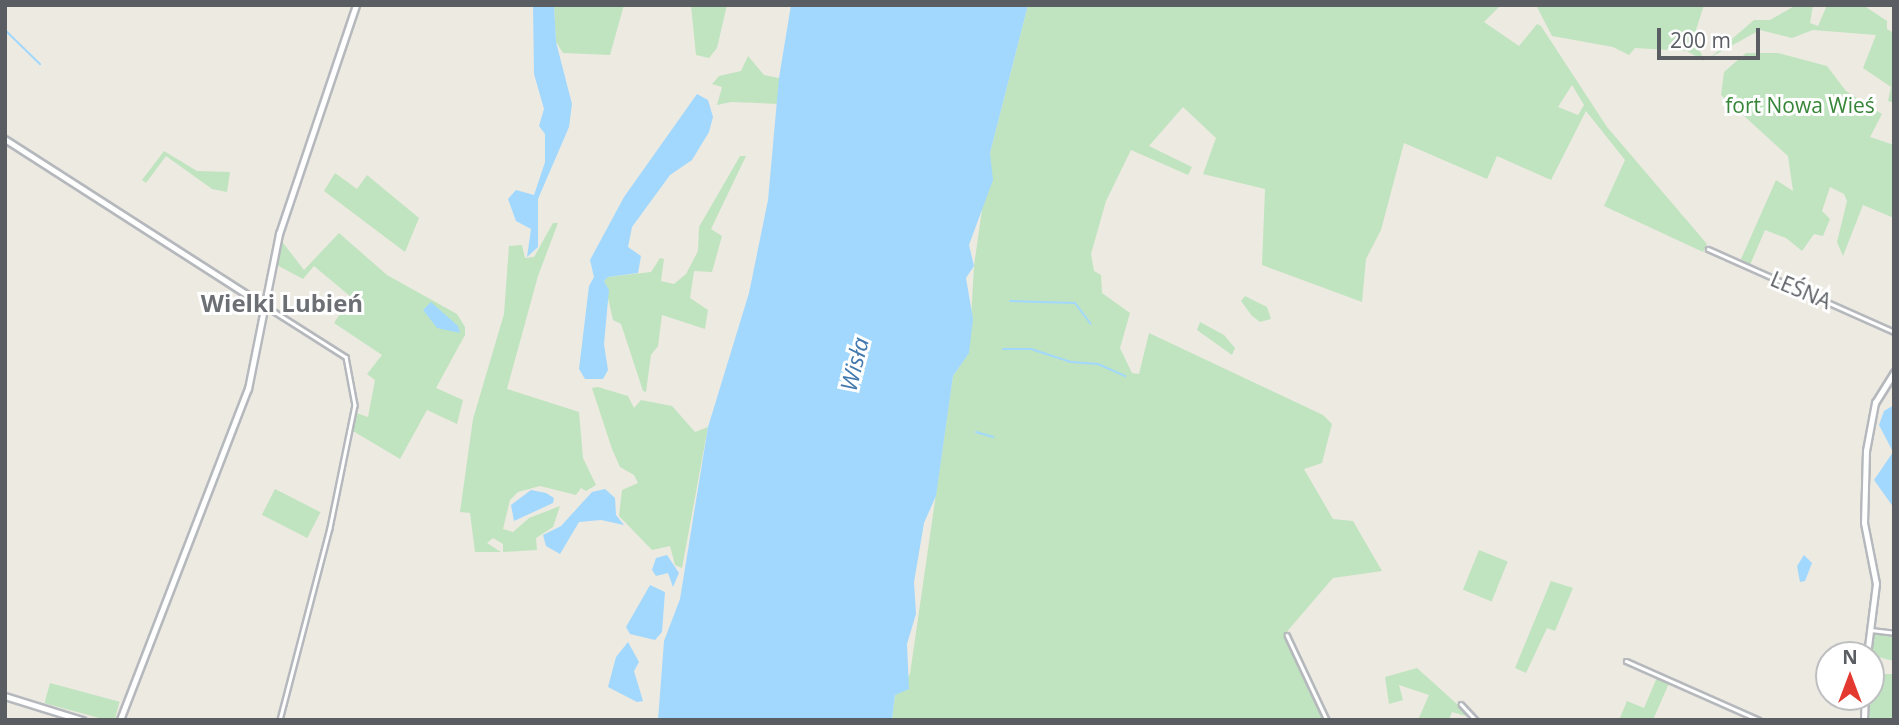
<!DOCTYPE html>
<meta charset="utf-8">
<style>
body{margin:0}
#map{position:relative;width:1899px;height:725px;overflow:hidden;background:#edeae2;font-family:"Open Sans",sans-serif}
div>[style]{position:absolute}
.green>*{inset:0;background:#c0e4bf;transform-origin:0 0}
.water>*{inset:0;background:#a2d8fd}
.stream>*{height:2px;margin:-1px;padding:0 1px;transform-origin:1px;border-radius:1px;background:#a2d8fd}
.roads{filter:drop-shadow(2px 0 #b5b8bc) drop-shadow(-2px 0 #b5b8bc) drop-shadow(0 2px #b5b8bc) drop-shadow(0 -2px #b5b8bc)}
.street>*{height:2.5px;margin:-1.25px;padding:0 1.25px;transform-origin:1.25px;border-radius:1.25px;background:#fff}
.secondary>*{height:4.5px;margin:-2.25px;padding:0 2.25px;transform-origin:2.25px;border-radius:2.25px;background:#fff}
span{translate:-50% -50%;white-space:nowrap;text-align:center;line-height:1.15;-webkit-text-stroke:6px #fff;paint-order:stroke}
.park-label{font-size:21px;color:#378538}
.street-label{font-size:21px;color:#5a5e63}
.water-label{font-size:23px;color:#4179ae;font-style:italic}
.quarter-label{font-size:24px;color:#6c7075;font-weight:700}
.frame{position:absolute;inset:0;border:7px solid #5a5e63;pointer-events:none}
.north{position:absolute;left:1815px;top:641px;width:70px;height:70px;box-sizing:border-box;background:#fff;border:2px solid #bdbfc1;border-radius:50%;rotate:0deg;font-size:19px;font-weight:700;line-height:28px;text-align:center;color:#5a5e63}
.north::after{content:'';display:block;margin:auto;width:24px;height:32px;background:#e43931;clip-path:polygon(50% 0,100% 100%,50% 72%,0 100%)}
.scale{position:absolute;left:1657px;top:28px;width:103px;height:32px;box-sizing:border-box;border:4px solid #5a5e63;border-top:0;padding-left:9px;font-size:21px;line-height:24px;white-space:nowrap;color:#5a5e63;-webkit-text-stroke:5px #fff;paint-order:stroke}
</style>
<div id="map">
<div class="green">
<div style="clip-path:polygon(554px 5px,624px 5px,610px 55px,563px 53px,556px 42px)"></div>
<div style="clip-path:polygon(691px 5px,727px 5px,717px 48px,709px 58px,696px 55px)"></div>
<div style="clip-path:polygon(evenodd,1028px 5px,1501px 5px,1484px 22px,1519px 46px,1537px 24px,1541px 26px,1607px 127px,1707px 244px,1703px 252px,1604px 206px,1625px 160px,1586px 111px,1551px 180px,1497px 156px,1487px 179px,1404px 143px,1381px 230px,1366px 259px,1362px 302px,1262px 265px,1265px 189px,1203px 174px,1216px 138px,1183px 107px,1149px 146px,1192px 167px,1188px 175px,1131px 150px,1106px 201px,1091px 254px,1094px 271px,1101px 275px,1102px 293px,1130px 313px,1120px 348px,1132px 373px,1139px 374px,1149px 333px,1323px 415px,1332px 424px,1322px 463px,1304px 469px,1333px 519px,1353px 521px,1382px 571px,1333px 578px,1284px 635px,1324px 720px,892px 720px,895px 695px,910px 674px,953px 376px,969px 352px,974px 266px,990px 153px,1028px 5px,1572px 85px,1584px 105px,1578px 115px,1558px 107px,1572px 85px)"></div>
<div style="clip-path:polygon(1536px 5px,1704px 5px,1694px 36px,1704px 61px,1687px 51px,1635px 48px,1629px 55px,1613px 47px,1552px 36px)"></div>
<div style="clip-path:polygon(1796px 5px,1813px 5px,1810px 23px,1818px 26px,1827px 5px,1863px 5px,1887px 21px,1887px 29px,1894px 33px,1894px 103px,1888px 101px,1891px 87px,1863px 68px,1876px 35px,1813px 30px,1792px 38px,1760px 30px,1711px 57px,1754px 20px,1770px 20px)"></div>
<div style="clip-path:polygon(1746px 53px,1778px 53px,1827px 66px,1846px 91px,1882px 114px,1870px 137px,1894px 145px,1894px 218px,1863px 205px,1843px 256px,1837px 242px,1847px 201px,1844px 194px,1830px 187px,1822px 211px,1830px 219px,1823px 236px,1814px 234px,1802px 251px,1786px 238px,1765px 230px,1750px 265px,1741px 259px,1776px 180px,1793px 191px,1788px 156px,1721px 95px,1724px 72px)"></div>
<div style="clip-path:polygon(748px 56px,764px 75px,779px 78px,780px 104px,731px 102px,717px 105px,722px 87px,712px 84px,719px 76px,741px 71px)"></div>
<div style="clip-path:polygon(164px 151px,197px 171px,230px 172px,227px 192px,212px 189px,166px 156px,146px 183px,142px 180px)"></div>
<div style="clip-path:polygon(740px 156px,746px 156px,711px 229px,722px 236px,712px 272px,694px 271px,690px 298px,708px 310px,705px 329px,662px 315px,658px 346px,651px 355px,646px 392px,643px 391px,621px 324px,613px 320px,604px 281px,607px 277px,651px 272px,660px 258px,664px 259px,661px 281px,674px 284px,686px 274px,698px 251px,699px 227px)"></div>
<div style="clip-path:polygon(335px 173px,357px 189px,367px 175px,419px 218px,405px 252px,324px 191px)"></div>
<div style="clip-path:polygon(553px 223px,558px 223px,538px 276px,507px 389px,579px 412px,583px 458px,596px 485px,586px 491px,581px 488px,576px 495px,540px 486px,518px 492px,510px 500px,503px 529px,513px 532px,529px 518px,560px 506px,553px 527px,536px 538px,537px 550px,503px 552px,503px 544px,493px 538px,487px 543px,501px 552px,475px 552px,470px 513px,460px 512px,473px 419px,504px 314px,509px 246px,522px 245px,525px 258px,534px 257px)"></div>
<div style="clip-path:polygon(339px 233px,387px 275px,457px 314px,465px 327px,465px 335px,436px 388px,463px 400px,457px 424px,427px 410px,400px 459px,353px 431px,356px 413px,368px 417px,375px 380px,367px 374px,382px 355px,334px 323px,351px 297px,314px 266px,303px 279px,275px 264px,280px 239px,304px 270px)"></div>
<div style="clip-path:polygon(1245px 296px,1267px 307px,1271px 319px,1260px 322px,1252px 316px,1241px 301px)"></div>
<div style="clip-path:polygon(1200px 322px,1224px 335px,1235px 348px,1232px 355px,1197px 330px)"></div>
<div style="clip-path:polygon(598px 387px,628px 396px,634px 408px,641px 400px,672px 406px,695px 432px,708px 427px,682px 568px,675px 565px,670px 546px,652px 550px,619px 516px,622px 490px,638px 483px,634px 475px,620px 467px,612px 449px,592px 388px)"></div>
<div style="left:275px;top:489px;width:51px;height:29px;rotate:27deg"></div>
<div style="left:1479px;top:550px;width:31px;height:43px;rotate:22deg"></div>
<div style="clip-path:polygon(1551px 581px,1573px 588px,1555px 631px,1547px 628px,1526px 673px,1515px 668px)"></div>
<div style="clip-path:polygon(1873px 632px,1894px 635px,1894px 661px,1870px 655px)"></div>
<div style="clip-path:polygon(1417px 668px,1457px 704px,1479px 720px,1452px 712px,1449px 720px,1418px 720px,1429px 695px,1399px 685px,1403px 700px,1389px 704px,1385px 677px)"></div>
<div style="clip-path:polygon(1871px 674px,1893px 674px,1894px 720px,1866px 720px)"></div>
<div style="clip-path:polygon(1658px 675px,1670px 681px,1653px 720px,1619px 720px,1627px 701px,1644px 708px)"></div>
<div style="left:50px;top:683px;width:72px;height:21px;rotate:15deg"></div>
</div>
<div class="water">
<div style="clip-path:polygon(533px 5px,554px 5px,556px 42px,572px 104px,569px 127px,538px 199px,538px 247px,527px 257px,531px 229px,516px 221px,508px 199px,516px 190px,534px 195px,545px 162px,545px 134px,539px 126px,544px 109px,534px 74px)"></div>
<div style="clip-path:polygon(791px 5px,1028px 5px,990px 153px,993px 180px,969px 245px,974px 266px,966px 278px,973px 319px,969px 353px,953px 376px,936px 496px,924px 523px,914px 582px,916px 614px,907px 644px,909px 689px,895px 695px,892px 720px,658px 720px,664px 641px,680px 599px,708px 427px,749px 293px,768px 200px,779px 78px)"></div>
<div style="clip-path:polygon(697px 94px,708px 100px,713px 117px,709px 132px,692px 160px,670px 175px,632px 227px,628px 247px,641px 256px,638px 273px,608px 277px,604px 281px,609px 290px,604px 344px,608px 370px,603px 379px,585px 379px,579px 369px,589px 286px,594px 277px,590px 260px,624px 197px)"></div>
<div style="clip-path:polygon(431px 302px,458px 326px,460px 333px,437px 328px,423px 310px)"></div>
<div style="clip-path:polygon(1894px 405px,1894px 508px,1874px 480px,1893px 452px,1879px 425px,1884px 411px)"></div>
<div style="clip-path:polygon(605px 489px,615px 498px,616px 515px,624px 525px,601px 520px,579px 522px,560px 554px,546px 546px,543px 535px,561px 526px,592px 492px)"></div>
<div style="clip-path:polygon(531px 490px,546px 493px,554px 498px,553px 503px,514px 521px,511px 505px)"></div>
<div style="clip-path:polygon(667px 555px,679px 573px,673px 587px,668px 573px,656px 576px,652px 570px,656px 558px)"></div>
<div style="clip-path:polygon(1804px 555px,1812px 563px,1805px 581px,1800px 582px,1797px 566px)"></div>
<div style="clip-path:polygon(650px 585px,665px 592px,662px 632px,655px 640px,630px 634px,626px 627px)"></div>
<div style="clip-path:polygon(628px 642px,639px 662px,634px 671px,643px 701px,637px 702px,608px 687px,616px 657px)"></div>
</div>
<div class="stream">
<div style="left:5px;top:30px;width:49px;rotate:44.2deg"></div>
<div style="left:1010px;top:301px;width:65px;rotate:1.8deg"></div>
<div style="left:1075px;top:303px;width:26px;rotate:53deg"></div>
<div style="left:1003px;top:349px;width:28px"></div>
<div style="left:1031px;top:349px;width:42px;rotate:18deg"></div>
<div style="left:1071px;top:362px;width:27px;rotate:4deg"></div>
<div style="left:1098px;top:364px;width:30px;rotate:24deg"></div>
<div style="left:976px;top:432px;width:18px;rotate:16deg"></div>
</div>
<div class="roads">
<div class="street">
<div style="left:1708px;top:249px;width:204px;rotate:24deg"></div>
<div style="left:264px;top:305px;width:97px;rotate:32.4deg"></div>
<div style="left:346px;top:357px;width:49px;rotate:79.4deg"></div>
<div style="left:355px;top:405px;width:126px;rotate:101.5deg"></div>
<div style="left:330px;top:528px;width:198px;rotate:104.6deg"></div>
<div style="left:1871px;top:630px;width:23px;rotate:7deg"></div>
<div style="left:1287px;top:635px;width:94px;rotate:64.8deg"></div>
<div style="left:1626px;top:661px;width:145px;rotate:23.9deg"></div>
<div style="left:1461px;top:704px;width:22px;rotate:47deg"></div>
</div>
<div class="secondary">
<div style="left:5px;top:139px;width:308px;rotate:32.7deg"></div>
<div style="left:1867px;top:655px;width:72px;rotate:-82.8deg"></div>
<div style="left:1876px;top:584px;width:62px;rotate:-101.1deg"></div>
<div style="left:1864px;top:523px;width:72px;rotate:-88.4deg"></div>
<div style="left:1866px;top:451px;width:49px;rotate:-79.4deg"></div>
<div style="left:1875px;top:403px;width:36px;rotate:-58deg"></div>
<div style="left:5px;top:696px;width:81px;rotate:17.3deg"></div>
<div style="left:120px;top:720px;width:355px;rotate:-68.9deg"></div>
<div style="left:248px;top:389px;width:158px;rotate:-78.7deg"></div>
<div style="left:279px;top:234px;width:242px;rotate:-71.4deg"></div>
<div style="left:1864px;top:720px;width:23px;rotate:-88deg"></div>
</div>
</div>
<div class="park-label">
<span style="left:1800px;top:105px">fort Nowa Wieś</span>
</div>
<div class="street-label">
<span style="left:1801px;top:290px;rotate:23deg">LEŚNA</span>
</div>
<div class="water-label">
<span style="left:854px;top:364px;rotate:-76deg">Wisła</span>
</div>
<div class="quarter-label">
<span style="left:282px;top:303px">Wielki Lubień</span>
</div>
<div class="frame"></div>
<div class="north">N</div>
<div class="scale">200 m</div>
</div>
